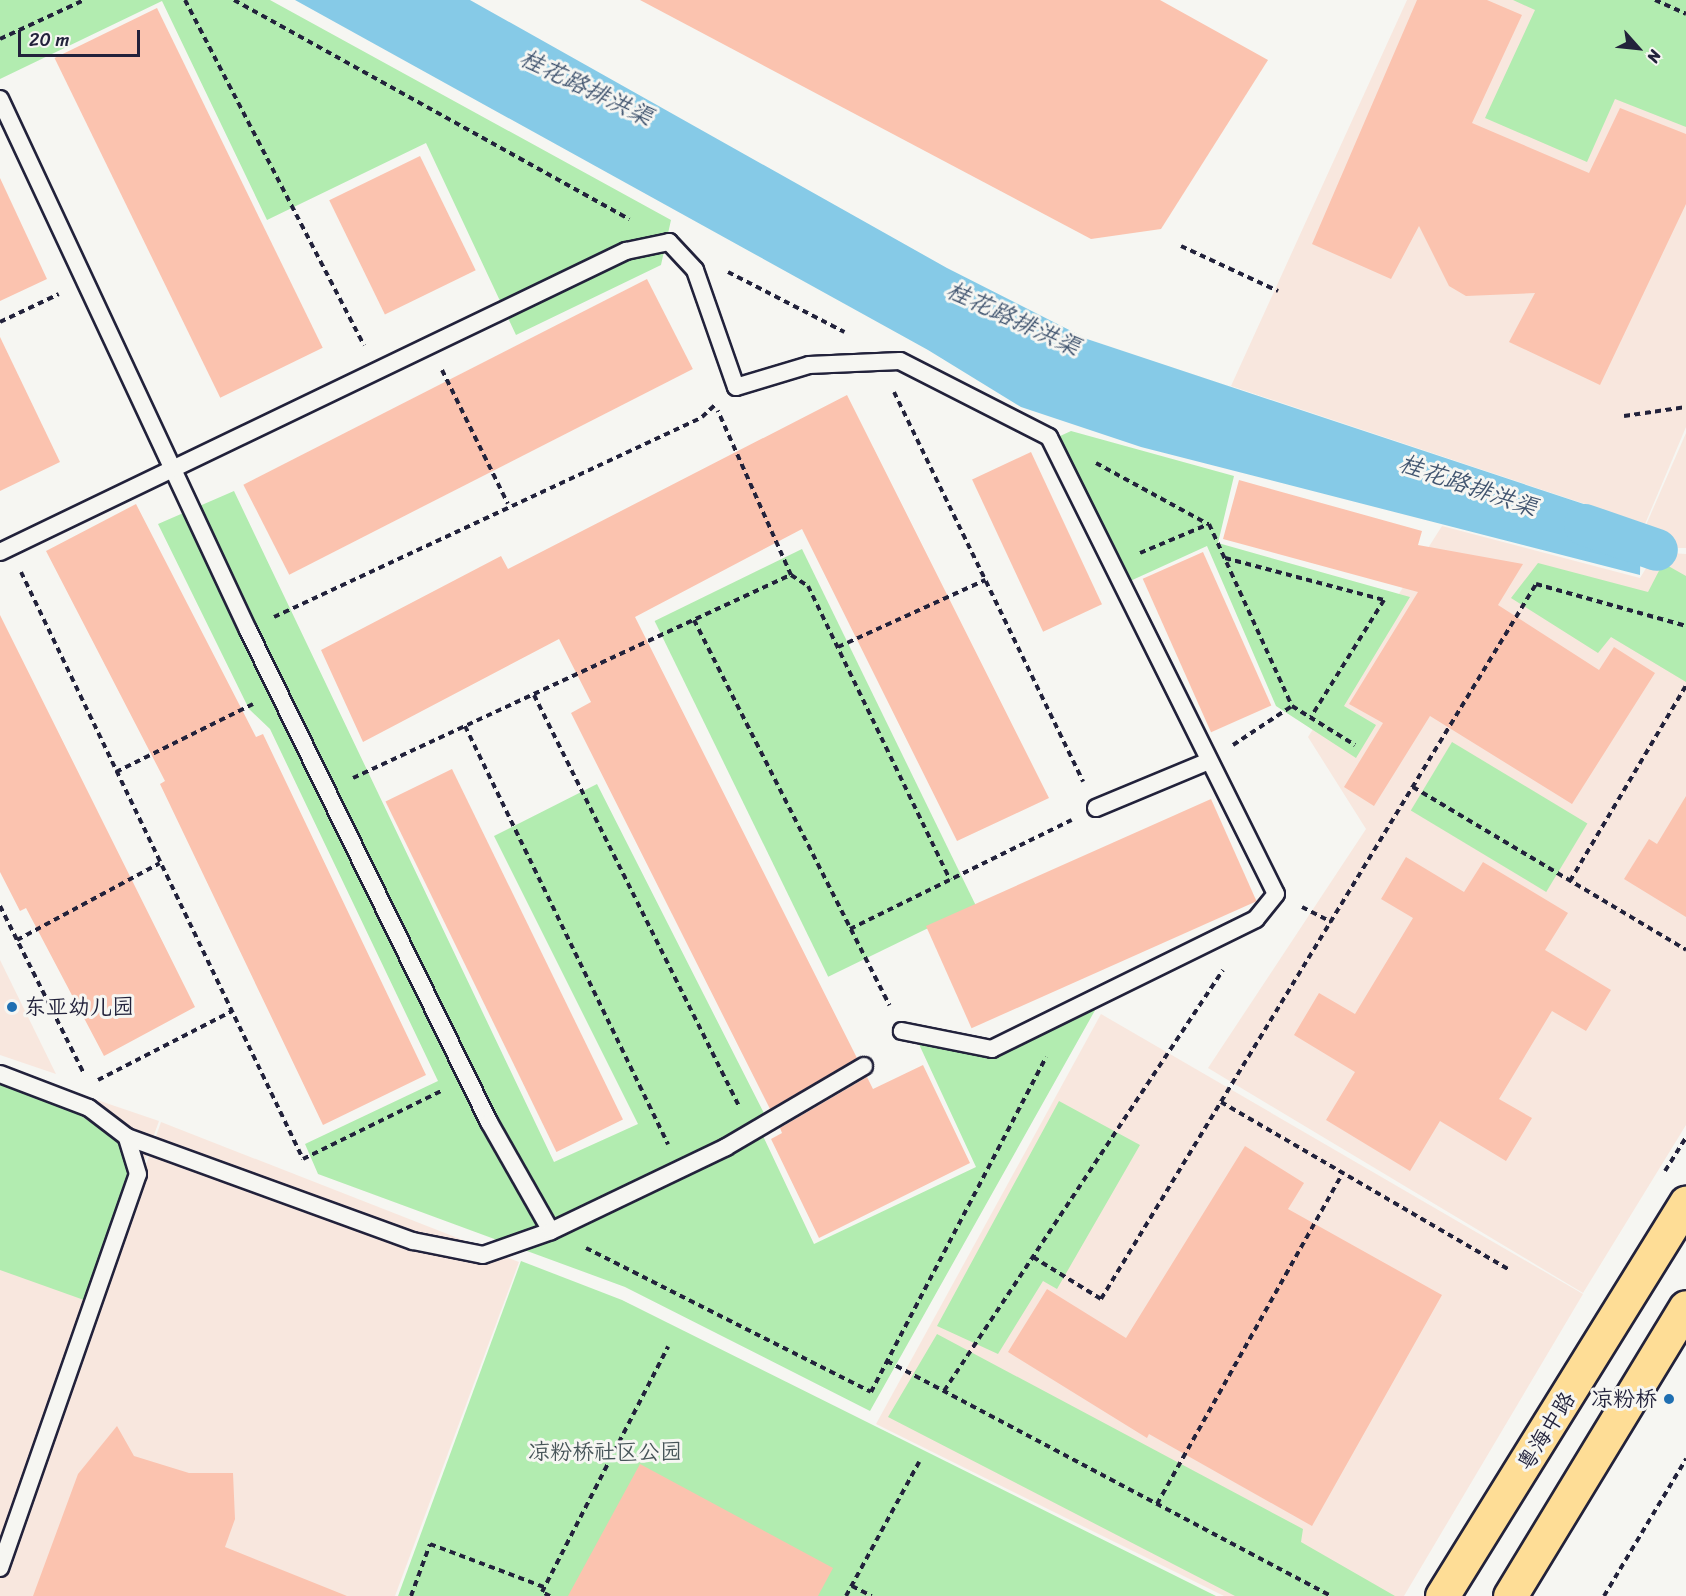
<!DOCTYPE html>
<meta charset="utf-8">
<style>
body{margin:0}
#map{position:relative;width:1686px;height:1596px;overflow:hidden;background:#f6f6f2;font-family:Sriracha,"LXGW WenKai TC",sans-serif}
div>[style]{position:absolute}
.built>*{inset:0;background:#f8e7de}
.green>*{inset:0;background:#b2ecb0;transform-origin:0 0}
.water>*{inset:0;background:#86cae7}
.canal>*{height:42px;margin:-21px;padding:0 21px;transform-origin:21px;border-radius:21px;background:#86cae7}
.building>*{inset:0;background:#fbc3af;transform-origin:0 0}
.path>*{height:4px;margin-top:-2px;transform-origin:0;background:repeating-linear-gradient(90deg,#22223b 0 6px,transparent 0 10.5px)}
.roads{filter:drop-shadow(2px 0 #22223b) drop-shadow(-2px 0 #22223b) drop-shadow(0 2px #22223b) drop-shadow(0 -2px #22223b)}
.lane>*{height:16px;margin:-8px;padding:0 8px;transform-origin:8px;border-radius:8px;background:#f6f6f2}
.highway>*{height:33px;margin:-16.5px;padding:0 16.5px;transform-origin:16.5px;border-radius:16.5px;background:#fedd96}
.dots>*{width:16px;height:16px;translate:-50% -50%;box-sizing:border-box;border:3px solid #f6f6f2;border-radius:50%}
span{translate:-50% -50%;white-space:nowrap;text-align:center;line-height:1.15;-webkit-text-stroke:6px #f6f6f2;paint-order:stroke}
.poi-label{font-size:22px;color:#22223b}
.left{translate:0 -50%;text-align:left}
.right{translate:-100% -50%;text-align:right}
.street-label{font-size:22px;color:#22223b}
.park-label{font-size:22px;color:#465458}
.water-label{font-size:24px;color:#40546f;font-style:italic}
.north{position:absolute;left:1608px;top:18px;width:60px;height:60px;-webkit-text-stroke:4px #f6f6f2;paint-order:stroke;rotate:117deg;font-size:16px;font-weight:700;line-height:24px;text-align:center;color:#22223b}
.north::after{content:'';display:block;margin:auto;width:21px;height:27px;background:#22223b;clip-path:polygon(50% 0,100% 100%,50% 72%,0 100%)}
.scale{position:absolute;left:18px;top:30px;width:122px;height:27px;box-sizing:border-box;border:3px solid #22223b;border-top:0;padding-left:8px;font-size:18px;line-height:21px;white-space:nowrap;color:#22223b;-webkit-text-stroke:4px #f6f6f2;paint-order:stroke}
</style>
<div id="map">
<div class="built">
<div style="clip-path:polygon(1407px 0,1686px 0,1686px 427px,1645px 524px,1231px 386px)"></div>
<div style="clip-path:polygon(1686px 433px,1686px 548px,1657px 548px,1646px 525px)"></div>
<div style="clip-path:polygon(1442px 526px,1640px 578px,1656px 552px,1686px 554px,1686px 1125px,1583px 1293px,1208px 1068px,1366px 829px,1308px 737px)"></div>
<div style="clip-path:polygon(0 960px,56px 1074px,0 1055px)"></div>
<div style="clip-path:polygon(1101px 1014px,1583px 1294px,1404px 1596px,1224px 1596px,876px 1424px)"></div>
<div style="clip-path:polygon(0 1067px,159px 1121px,0 1567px)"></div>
<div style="clip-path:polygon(161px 1122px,519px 1262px,395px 1596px,0 1596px,0 1578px)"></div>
</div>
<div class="green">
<div style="clip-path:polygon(0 0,270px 0,671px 220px,661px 265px,516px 335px,426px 143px,267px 220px,162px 1px,0 79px)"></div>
<div style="clip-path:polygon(1513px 0,1686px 0,1686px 127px,1615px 99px,1587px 162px,1485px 118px,1535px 10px)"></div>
<div style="clip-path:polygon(1071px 431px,1234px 476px,1218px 543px,1410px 597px,1344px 706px,1376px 725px,1356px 758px,1276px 706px,1207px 546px,1128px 582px,1058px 437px)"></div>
<div style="clip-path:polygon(234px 491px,554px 1162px,638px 1124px,494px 836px,597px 784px,773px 1131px,763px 1136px,814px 1244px,976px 1167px,917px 1040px,993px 1057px,1098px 1005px,870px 1411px,625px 1287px,318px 1174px,305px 1144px,438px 1081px,270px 729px,249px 709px,158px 524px)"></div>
<div style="left:802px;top:549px;width:396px;height:164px;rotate:64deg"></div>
<div style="clip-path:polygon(1538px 563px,1648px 592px,1663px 563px,1686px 576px,1686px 682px,1611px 637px,1598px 653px,1511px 598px)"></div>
<div style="left:1452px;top:742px;width:158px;height:80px;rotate:31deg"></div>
<div style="clip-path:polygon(0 1083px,80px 1115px,122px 1144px,130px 1172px,84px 1300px,0 1270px)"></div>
<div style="clip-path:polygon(1059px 1101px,1140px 1145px,1057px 1289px,1043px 1281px,998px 1354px,937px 1326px)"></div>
<div style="clip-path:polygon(521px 1261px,622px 1300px,1216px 1596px,398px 1596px)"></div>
<div style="clip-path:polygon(937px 1334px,1303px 1529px,1301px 1542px,1395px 1596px,1235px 1596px,888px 1417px)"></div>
</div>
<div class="water">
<div style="clip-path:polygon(295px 0,470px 0,947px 268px,1087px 339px,1641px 523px,1640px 575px,1141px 447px,1021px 407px,928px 350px)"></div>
</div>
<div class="canal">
<div style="left:1585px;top:525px;width:76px;rotate:19.1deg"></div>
</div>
<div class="building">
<div style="clip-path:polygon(640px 0,1160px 0,1268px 60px,1161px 229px,1091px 239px)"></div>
<div style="clip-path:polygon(1417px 0,1487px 0,1522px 15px,1472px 123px,1589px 173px,1620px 108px,1686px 134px,1686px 204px,1600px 385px,1509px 342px,1535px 293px,1466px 296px,1449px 286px,1419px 226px,1391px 279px,1312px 244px)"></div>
<div style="left:157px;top:8px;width:378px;height:114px;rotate:64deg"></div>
<div style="left:420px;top:156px;width:127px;height:101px;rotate:64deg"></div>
<div style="clip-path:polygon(0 178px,47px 279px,0 301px)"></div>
<div style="left:647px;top:279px;width:101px;height:453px;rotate:63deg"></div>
<div style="clip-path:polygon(0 337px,60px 462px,0 491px)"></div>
<div style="clip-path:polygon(847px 395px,1049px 798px,957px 841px,802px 529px,635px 617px,857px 1058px,770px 1109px,571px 713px,591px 702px,559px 639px,363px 742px,321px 650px,501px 556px,508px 569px)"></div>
<div style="left:1031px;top:452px;width:168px;height:65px;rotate:65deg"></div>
<div style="clip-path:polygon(1239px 480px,1422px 531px,1418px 545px,1523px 564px,1498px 605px,1599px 670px,1614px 647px,1655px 673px,1572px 804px,1430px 716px,1374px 806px,1344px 787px,1383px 723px,1349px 704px,1418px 592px,1223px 539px)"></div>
<div style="clip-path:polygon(136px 504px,256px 737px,263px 734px,426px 1075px,323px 1125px,160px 784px,165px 781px,46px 551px)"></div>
<div style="left:1203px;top:552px;width:168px;height:66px;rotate:66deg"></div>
<div style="clip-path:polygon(0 615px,195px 1007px,104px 1056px,26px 908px,20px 911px,0 872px)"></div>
<div style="left:452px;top:769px;width:390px;height:74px;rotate:64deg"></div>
<div style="clip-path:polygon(1686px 796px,1686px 917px,1624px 879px,1649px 839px,1657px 844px)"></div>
<div style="left:1211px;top:799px;width:112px;height:312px;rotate:66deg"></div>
<div style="clip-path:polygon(1406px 857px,1464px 892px,1483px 862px,1568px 913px,1545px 950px,1611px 990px,1586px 1031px,1552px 1011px,1499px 1099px,1532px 1118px,1506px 1161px,1440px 1121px,1410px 1171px,1326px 1120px,1355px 1072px,1294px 1035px,1319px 993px,1355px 1014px,1413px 918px,1381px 899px)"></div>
<div style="clip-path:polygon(923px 1065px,970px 1163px,819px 1238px,771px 1139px,782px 1133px,780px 1128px,867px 1077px,873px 1089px)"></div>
<div style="clip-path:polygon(1245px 1146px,1304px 1183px,1288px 1209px,1442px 1295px,1312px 1526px,1149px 1434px,1147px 1438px,1008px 1352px,1047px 1289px,1126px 1338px)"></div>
<div style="clip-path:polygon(117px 1426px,134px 1456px,189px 1473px,233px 1473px,235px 1519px,225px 1547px,347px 1596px,33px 1596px,78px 1474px)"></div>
<div style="clip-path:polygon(640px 1464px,833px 1568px,818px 1596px,568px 1596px)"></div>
</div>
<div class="path">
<div style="left:185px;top:0;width:389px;rotate:62.6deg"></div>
<div style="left:234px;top:0;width:452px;rotate:29deg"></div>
<div style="left:1655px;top:0;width:34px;rotate:24deg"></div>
<div style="left:0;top:39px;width:93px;rotate:-24.9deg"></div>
<div style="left:1181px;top:246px;width:107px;rotate:24.9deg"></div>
<div style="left:728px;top:272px;width:131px;rotate:27.3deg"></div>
<div style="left:0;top:322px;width:65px;rotate:-25.4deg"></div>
<div style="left:442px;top:370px;width:149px;rotate:63.8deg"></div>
<div style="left:894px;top:392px;width:433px;rotate:64.1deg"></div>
<div style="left:1624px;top:416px;width:63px;rotate:-8.3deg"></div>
<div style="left:1096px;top:463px;width:128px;rotate:28.6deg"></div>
<div style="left:1140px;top:553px;width:75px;rotate:-22.8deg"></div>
<div style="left:1209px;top:524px;width:200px;rotate:65.5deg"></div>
<div style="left:1292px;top:706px;width:74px;rotate:31.8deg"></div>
<div style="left:1225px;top:558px;width:164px;rotate:14.8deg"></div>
<div style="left:1384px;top:600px;width:138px;rotate:122deg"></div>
<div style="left:21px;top:572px;width:651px;rotate:64.34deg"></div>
<div style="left:303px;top:1159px;width:154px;rotate:-26.2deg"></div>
<div style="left:791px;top:575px;width:20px;rotate:33deg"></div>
<div style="left:808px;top:586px;width:326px;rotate:64.2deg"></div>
<div style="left:274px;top:617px;width:472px;rotate:-25deg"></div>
<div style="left:702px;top:417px;width:18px;rotate:-43deg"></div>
<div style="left:694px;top:620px;width:432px;rotate:63.1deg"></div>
<div style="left:838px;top:647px;width:162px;rotate:-24.5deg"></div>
<div style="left:534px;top:695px;width:460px;rotate:63.5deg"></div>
<div style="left:465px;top:726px;width:465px;rotate:64.1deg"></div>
<div style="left:1233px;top:745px;width:71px;rotate:-33.5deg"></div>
<div style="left:116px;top:772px;width:153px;rotate:-26.4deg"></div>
<div style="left:353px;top:778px;width:483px;rotate:-24.9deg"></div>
<div style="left:791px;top:575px;width:180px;rotate:-114deg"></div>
<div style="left:1413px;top:787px;width:318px;rotate:30.8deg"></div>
<div style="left:1570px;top:881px;width:227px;rotate:-59.3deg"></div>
<div style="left:0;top:906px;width:188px;rotate:63.4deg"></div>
<div style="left:1302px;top:907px;width:33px;rotate:27deg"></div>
<div style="left:850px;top:929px;width:247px;rotate:-26.2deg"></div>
<div style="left:17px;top:940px;width:162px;rotate:-28.3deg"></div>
<div style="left:98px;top:1080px;width:151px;rotate:-27.2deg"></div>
<div style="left:1221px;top:1102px;width:332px;rotate:30.2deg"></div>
<div style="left:1665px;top:1171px;width:40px;rotate:-58deg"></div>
<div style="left:586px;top:1248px;width:319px;rotate:26.8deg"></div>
<div style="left:871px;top:1392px;width:378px;rotate:-62.4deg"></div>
<div style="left:1033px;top:1257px;width:80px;rotate:31.7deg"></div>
<div style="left:1101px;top:1299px;width:837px;rotate:-58.68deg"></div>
<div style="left:1536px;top:584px;width:156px;rotate:15.6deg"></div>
<div style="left:887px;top:1361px;width:502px;rotate:27.89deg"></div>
<div style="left:944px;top:1391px;width:505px;rotate:-56.47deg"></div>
<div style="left:1157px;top:1504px;width:380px;rotate:-60.7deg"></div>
<div style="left:852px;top:1586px;width:22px;rotate:27deg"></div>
<div style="left:411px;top:1596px;width:55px;rotate:-69.9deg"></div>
<div style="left:430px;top:1544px;width:122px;rotate:20.7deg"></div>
<div style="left:550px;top:1596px;width:9px;rotate:-153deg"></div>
<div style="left:542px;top:1592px;width:276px;rotate:-62.8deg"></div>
<div style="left:846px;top:1596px;width:153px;rotate:-61.4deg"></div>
<div style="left:1604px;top:1596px;width:160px;rotate:-59.1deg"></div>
</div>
<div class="roads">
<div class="lane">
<div style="left:0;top:99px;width:586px;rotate:64.97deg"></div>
<div style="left:248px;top:630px;width:548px;rotate:63.9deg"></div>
<div style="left:489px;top:1122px;width:125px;rotate:60.4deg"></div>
<div style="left:0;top:552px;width:695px;rotate:-25.68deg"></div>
<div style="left:626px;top:251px;width:44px;rotate:-11.8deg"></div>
<div style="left:669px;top:242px;width:38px;rotate:47deg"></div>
<div style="left:695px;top:270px;width:124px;rotate:70.7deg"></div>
<div style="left:736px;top:387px;width:76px;rotate:-16.8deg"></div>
<div style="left:809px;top:365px;width:91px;rotate:-2.5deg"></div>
<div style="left:900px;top:361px;width:167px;rotate:27deg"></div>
<div style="left:1049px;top:437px;width:510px;rotate:63.59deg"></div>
<div style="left:1276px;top:894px;width:32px;rotate:129deg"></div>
<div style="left:1256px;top:919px;width:294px;rotate:153.8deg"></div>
<div style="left:992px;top:1049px;width:92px;rotate:-168.7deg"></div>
<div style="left:1096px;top:808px;width:122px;rotate:-22.6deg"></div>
<div style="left:0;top:1074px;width:95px;rotate:20.9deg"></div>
<div style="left:89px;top:1108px;width:48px;rotate:37.3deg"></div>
<div style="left:127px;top:1137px;width:304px;rotate:20deg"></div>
<div style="left:413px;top:1241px;width:71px;rotate:11.3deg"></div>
<div style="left:483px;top:1255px;width:72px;rotate:-19.4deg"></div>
<div style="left:551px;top:1231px;width:194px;rotate:-25.6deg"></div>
<div style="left:726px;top:1147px;width:160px;rotate:-30.4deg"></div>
<div style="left:0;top:1568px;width:417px;rotate:-70.7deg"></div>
<div style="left:138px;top:1174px;width:39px;rotate:-107deg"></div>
</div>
<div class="highway">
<div style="left:1442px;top:1596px;width:463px;rotate:-58.2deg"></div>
<div style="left:1510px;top:1596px;width:338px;rotate:-58.7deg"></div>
</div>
</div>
<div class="dots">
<div style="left:12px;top:1007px;background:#1f6fb2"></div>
<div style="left:1669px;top:1399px;background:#1f6fb2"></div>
</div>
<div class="poi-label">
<span class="left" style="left:24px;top:1007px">东亚幼儿园</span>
<span class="right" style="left:1657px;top:1399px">凉粉桥</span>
</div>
<div class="street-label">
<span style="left:1546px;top:1431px;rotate:-58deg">粤海中路</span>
</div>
<div class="park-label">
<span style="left:605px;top:1452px">凉粉桥社区公园</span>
</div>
<div class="water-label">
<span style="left:586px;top:88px;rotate:26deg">桂花路排洪渠</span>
<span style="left:1013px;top:319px;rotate:25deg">桂花路排洪渠</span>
<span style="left:1468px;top:486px;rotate:19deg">桂花路排洪渠</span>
</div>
<div class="north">N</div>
<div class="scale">20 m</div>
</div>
